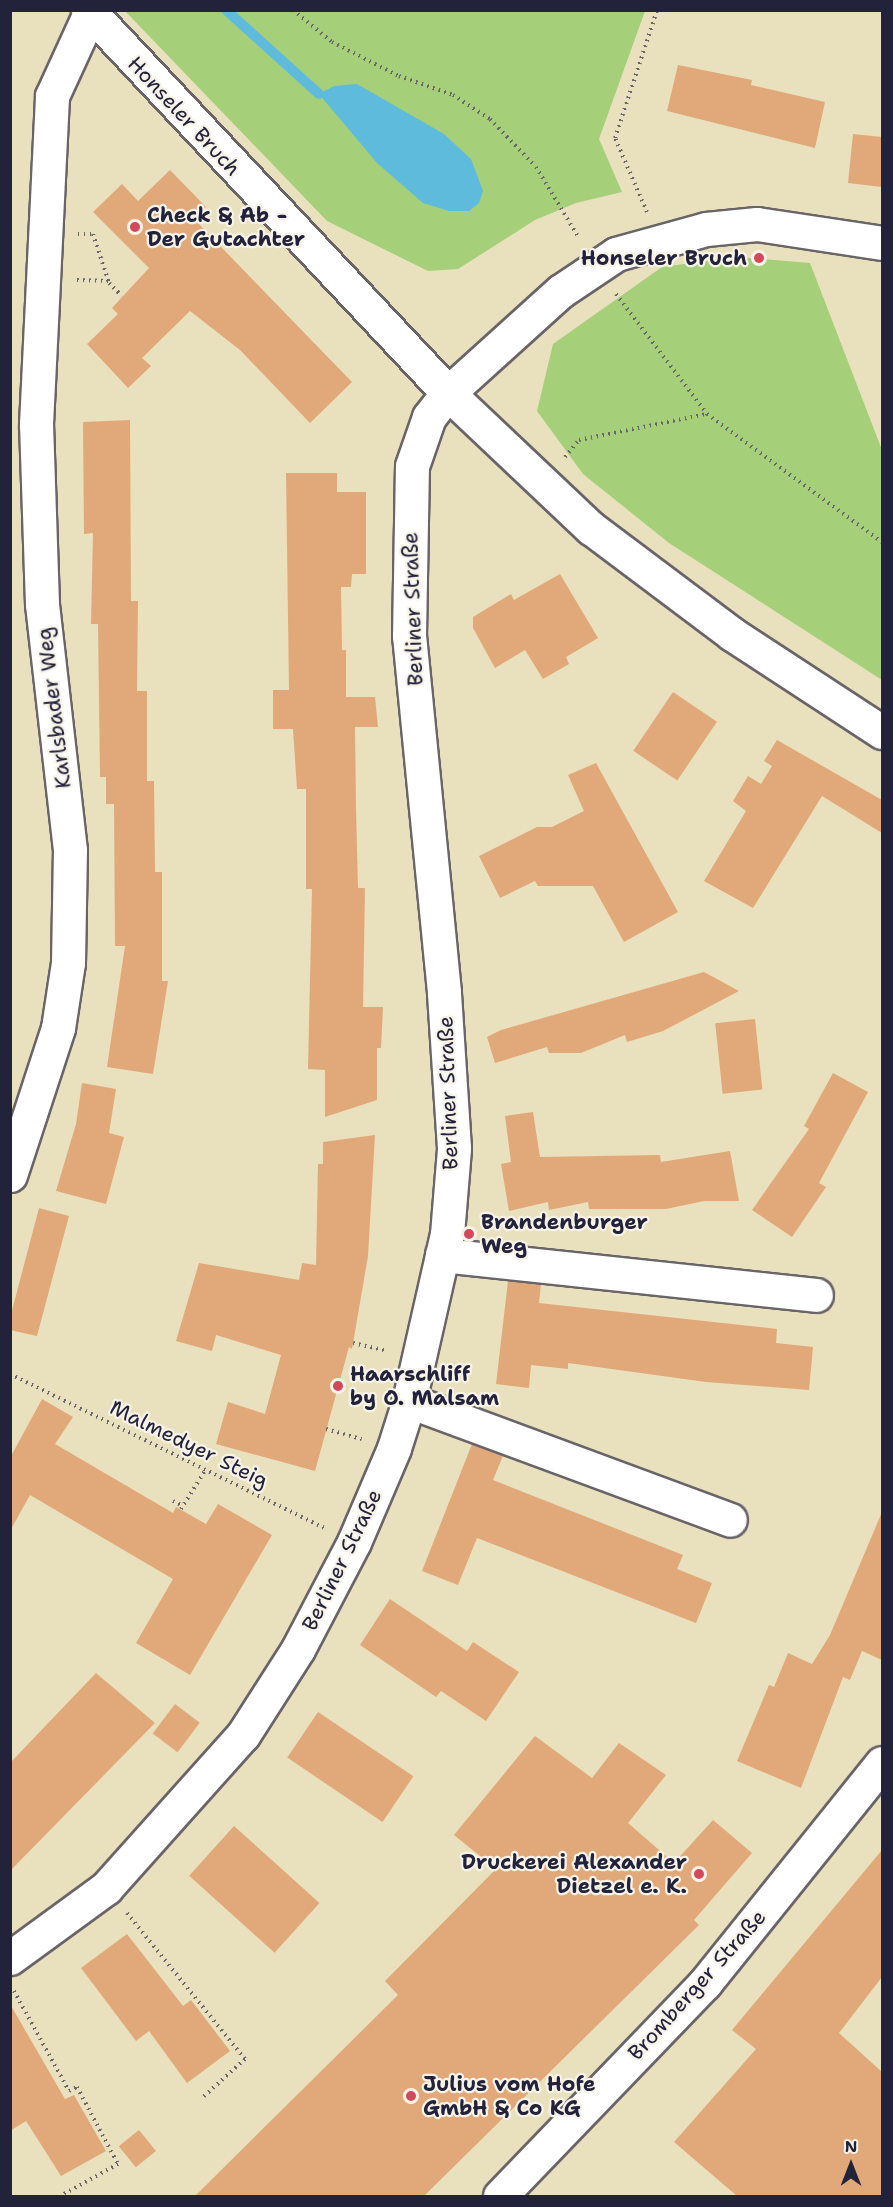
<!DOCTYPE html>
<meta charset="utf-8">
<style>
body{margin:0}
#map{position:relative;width:893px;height:2207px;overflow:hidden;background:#e9e0bd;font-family:"Shantell Sans",sans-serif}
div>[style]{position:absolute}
.green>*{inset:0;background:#a6cf7a}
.water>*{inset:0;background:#5ebbdc}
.stream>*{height:10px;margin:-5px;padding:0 5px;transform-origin:5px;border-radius:5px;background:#5ebbdc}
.building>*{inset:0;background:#e1a979;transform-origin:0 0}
.path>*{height:4px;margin-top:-2px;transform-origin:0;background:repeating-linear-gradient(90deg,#686468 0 1.5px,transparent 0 6px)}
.roads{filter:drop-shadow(2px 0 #686468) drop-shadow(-2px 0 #686468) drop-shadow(0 2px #686468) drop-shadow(0 -2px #686468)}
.minor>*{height:33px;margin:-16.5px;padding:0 16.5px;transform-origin:16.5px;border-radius:16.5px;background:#fff}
.dots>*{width:16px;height:16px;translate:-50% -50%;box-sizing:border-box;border:3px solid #f7f3e8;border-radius:50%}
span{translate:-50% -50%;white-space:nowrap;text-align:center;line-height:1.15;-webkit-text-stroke:4.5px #f7f3e8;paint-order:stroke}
.street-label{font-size:21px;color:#22223b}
.poi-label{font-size:21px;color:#22223b;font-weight:700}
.left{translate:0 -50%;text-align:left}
.right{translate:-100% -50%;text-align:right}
.frame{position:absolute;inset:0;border:12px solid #22223b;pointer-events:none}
.north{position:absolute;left:821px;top:2135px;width:60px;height:60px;-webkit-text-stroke:4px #f7f3e8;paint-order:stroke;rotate:0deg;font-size:16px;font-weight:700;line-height:24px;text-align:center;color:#22223b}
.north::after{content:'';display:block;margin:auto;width:21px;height:27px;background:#22223b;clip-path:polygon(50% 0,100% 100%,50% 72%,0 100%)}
</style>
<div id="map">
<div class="green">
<div style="clip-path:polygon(125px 11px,645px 11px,599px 139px,622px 192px,576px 203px,535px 220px,458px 269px,428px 271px,327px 221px)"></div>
<div style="clip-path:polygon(736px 257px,810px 263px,882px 450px,882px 680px,669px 543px,583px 474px,537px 411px,553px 344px,662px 267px)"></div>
</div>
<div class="water">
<div style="clip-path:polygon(357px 84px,444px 134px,471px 159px,483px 191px,479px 203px,469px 211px,449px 211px,423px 203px,377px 163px,319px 94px,334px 86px)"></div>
</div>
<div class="stream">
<div style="left:226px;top:10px;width:125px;rotate:42.1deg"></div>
</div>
<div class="building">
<div style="clip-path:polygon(678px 65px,752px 80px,751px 85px,825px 102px,815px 148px,667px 111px)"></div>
<div style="clip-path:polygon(853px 134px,882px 137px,882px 187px,848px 183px)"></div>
<div style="clip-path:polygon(170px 170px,206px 207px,194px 219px,352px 382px,310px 423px,240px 350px,190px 311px,142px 358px,151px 366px,128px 388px,87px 344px,118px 314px,112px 308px,149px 268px,93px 212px,122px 184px,138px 201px)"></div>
<div style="clip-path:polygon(130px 420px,131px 601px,138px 601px,137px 691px,147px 691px,147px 781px,154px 781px,155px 872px,162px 872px,162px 981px,168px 981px,153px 1074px,107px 1067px,125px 946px,115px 946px,114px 804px,106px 804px,106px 777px,100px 777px,98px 624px,91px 624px,93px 533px,84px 534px,83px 422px)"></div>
<div style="clip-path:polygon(286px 473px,337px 473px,337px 492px,366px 492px,366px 574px,352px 574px,351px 587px,341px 587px,342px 650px,346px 650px,346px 697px,375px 697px,378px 727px,355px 727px,356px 808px,358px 888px,365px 888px,363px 1007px,383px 1007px,381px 1048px,377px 1048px,377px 1100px,325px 1117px,325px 1070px,308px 1069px,312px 889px,306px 889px,306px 789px,297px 789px,293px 729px,273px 729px,273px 690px,289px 690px)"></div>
<div style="clip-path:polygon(560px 574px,598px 638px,566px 657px,569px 664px,543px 679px,525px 650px,495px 668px,473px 628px,473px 617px,511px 594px,514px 600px)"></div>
<div style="left:673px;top:692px;width:53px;height:71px;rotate:34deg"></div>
<div style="clip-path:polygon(777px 740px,882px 800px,882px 833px,822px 796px,753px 908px,704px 881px,746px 811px,733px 801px,748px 776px,761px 784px,772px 766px,764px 761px)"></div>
<div style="clip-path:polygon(596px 763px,678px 912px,624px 942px,593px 886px,538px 886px,535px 881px,500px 898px,479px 856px,537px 827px,552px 827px,584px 811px,568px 775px)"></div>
<div style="clip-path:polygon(704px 972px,739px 991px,663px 1031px,627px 1042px,625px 1035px,581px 1053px,549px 1053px,547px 1047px,495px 1063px,487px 1037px,501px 1030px)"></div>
<div style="left:755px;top:1019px;width:71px;height:40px;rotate:84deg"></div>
<div style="clip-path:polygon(833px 1073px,868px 1092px,819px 1183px,826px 1187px,792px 1237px,752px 1210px,809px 1129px,804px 1126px)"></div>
<div style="clip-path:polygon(82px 1083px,116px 1089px,109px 1133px,124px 1137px,106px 1204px,56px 1191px,76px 1124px)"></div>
<div style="clip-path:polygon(533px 1112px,540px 1157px,660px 1155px,661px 1162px,730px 1151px,739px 1201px,704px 1201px,666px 1209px,589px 1209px,588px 1202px,549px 1210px,548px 1202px,509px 1211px,501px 1164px,511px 1162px,505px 1116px)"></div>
<div style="clip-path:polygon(375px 1135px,368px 1256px,352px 1349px,349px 1347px,315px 1471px,216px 1444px,228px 1402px,265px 1414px,281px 1355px,216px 1335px,212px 1351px,176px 1341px,199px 1263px,299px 1280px,302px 1263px,316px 1265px,318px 1164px,323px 1164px,323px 1142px)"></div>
<div style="clip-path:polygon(39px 1208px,69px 1216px,37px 1336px,10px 1330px,10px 1318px)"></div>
<div style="clip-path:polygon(508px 1281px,541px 1284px,539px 1303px,777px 1329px,776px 1343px,813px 1347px,809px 1390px,706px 1382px,568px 1363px,568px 1369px,531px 1365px,529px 1388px,496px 1384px)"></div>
<div style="clip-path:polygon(42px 1399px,73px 1417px,55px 1444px,173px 1513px,176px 1507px,206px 1524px,218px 1504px,272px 1535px,190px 1675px,136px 1643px,173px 1579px,30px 1495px,10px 1531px,10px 1458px)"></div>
<div style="clip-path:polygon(472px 1444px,503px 1456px,493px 1480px,683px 1555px,677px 1569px,712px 1583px,696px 1623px,477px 1538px,458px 1585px,422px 1571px)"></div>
<div style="clip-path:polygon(882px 1512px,882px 1660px,862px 1651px,850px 1680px,843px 1677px,801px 1788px,737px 1761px,769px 1685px,774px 1687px,788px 1653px,812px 1664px,830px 1635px)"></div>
<div style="clip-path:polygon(390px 1599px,467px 1651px,473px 1642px,519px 1672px,486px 1721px,441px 1691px,436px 1697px,360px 1645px)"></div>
<div style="clip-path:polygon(96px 1673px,155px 1723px,10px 1871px,10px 1763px)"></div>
<div style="left:175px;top:1704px;width:31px;height:37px;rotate:37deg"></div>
<div style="left:318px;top:1712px;width:115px;height:55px;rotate:34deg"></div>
<div style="clip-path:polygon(535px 1736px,592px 1778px,619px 1743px,666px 1775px,628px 1823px,674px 1863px,713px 1820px,752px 1853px,694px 1920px,699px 1925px,424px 2196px,195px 2196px,398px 1995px,385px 1981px,496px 1869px,454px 1835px)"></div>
<div style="left:234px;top:1826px;width:115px;height:67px;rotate:42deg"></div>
<div style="clip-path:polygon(882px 1850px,882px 1977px,839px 2033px,882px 2072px,882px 2196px,737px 2196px,674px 2142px,756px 2049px,732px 2030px)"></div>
<div style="clip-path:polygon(127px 1934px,183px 2006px,191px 2000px,230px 2051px,187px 2083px,149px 2031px,136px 2041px,81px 1968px)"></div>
<div style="clip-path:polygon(10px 2004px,65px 2099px,74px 2095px,106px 2151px,61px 2176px,26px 2121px,10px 2131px)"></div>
<div style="left:139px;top:2130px;width:27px;height:26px;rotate:51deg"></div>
</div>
<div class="path">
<div style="left:293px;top:10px;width:50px;rotate:39.4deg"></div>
<div style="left:332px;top:42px;width:75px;rotate:26.9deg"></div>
<div style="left:399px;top:76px;width:57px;rotate:19.4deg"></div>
<div style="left:453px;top:95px;width:44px;rotate:33deg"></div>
<div style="left:490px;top:119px;width:66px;rotate:46.2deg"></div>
<div style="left:536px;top:167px;width:83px;rotate:58.8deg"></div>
<div style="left:647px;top:212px;width:81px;rotate:-113.4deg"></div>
<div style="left:615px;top:138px;width:135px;rotate:-71.8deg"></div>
<div style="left:78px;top:234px;width:15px"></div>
<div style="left:93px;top:234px;width:52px;rotate:71.9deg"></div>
<div style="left:109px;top:283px;width:18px;rotate:45deg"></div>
<div style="left:77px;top:280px;width:32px;rotate:2deg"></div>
<div style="left:616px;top:294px;width:151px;rotate:52.8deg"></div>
<div style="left:707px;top:414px;width:217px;rotate:36.2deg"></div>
<div style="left:565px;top:457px;width:22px;rotate:-51deg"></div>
<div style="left:579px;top:440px;width:131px;rotate:-11.5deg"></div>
<div style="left:353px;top:1343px;width:35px;rotate:13deg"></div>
<div style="left:10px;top:1374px;width:351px;rotate:26.1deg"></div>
<div style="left:326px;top:1429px;width:37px;rotate:16deg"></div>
<div style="left:173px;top:1501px;width:11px;rotate:27deg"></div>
<div style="left:181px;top:1509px;width:47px;rotate:-58deg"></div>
<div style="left:127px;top:1913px;width:188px;rotate:51.1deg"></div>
<div style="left:245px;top:2059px;width:58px;rotate:137.8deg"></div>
<div style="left:14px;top:1991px;width:114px;rotate:61.2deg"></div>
<div style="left:69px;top:2091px;width:9px;rotate:-27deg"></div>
<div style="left:77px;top:2087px;width:87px;rotate:62deg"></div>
<div style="left:118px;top:2164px;width:66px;rotate:151.1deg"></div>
</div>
<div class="roads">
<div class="minor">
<div style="left:88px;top:10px;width:526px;rotate:46.77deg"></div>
<div style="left:448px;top:393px;width:197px;rotate:43.4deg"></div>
<div style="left:591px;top:528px;width:176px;rotate:36.9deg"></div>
<div style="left:732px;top:634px;width:179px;rotate:33.2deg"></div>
<div style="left:10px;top:1175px;width:155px;rotate:-71.9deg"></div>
<div style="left:58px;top:1028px;width:66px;rotate:-81.3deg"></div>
<div style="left:68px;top:963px;width:113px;rotate:-89deg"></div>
<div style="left:70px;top:850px;width:248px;rotate:-96.5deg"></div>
<div style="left:42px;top:604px;width:180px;rotate:-91.9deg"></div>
<div style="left:36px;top:424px;width:328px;rotate:-87.2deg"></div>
<div style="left:52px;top:96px;width:91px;rotate:-65.4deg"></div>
<div style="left:442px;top:1255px;width:376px;rotate:6.1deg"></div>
<div style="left:409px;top:1401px;width:342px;rotate:20.3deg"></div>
<div style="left:10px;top:1958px;width:119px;rotate:-36.1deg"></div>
<div style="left:106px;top:1888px;width:205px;rotate:-48.2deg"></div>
<div style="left:243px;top:1735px;width:102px;rotate:-57.4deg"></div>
<div style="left:298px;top:1649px;width:121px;rotate:-62.4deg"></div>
<div style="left:354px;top:1542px;width:102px;rotate:-66.9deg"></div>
<div style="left:394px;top:1448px;width:49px;rotate:-72.3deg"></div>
<div style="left:409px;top:1401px;width:171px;rotate:-77.2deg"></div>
<div style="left:447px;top:1234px;width:86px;rotate:-85.3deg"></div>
<div style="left:454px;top:1148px;width:156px;rotate:-93.7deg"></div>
<div style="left:444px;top:992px;width:358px;rotate:-95.6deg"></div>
<div style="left:409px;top:636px;width:170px;rotate:-89deg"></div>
<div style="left:412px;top:466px;width:52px;rotate:-70.9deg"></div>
<div style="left:429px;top:417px;width:31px;rotate:-52deg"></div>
<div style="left:448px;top:393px;width:152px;rotate:-42.1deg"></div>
<div style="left:561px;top:291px;width:66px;rotate:-33.9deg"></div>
<div style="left:616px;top:254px;width:93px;rotate:-15.5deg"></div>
<div style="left:706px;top:229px;width:51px;rotate:-5.6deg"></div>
<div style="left:757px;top:224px;width:126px;rotate:8.6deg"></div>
<div style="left:500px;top:2196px;width:296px;rotate:-46.1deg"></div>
<div style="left:705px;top:1983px;width:282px;rotate:-51.2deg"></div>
</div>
</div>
<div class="dots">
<div style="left:135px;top:227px;background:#d1495b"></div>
<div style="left:759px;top:258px;background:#d1495b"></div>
<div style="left:469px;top:1234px;background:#d1495b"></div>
<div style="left:338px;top:1386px;background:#d1495b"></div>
<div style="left:699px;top:1874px;background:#d1495b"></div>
<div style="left:411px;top:2096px;background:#d1495b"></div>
</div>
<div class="street-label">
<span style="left:184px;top:116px;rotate:47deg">Honseler Bruch</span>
<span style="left:413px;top:609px;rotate:-92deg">Berliner Straße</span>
<span style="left:54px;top:708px;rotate:-97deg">Karlsbader Weg</span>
<span style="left:448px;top:1093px;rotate:-92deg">Berliner Straße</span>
<span style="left:189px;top:1444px;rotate:26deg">Malmedyer Steig</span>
<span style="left:342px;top:1560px;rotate:-64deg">Berliner Straße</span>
<span style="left:697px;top:1985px;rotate:-48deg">Bromberger Straße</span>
</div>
<div class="poi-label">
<span class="left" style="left:147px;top:227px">Check &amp; Ab -<br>Der Gutachter</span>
<span class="right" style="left:747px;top:258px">Honseler Bruch</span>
<span class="left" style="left:481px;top:1234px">Brandenburger<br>Weg</span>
<span class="left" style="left:350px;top:1386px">Haarschliff<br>by O. Malsam</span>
<span class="right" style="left:687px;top:1874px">Druckerei Alexander<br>Dietzel e. K.</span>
<span class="left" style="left:423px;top:2096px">Julius vom Hofe<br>GmbH &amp; Co KG</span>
</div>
<div class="frame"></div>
<div class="north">N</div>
</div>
